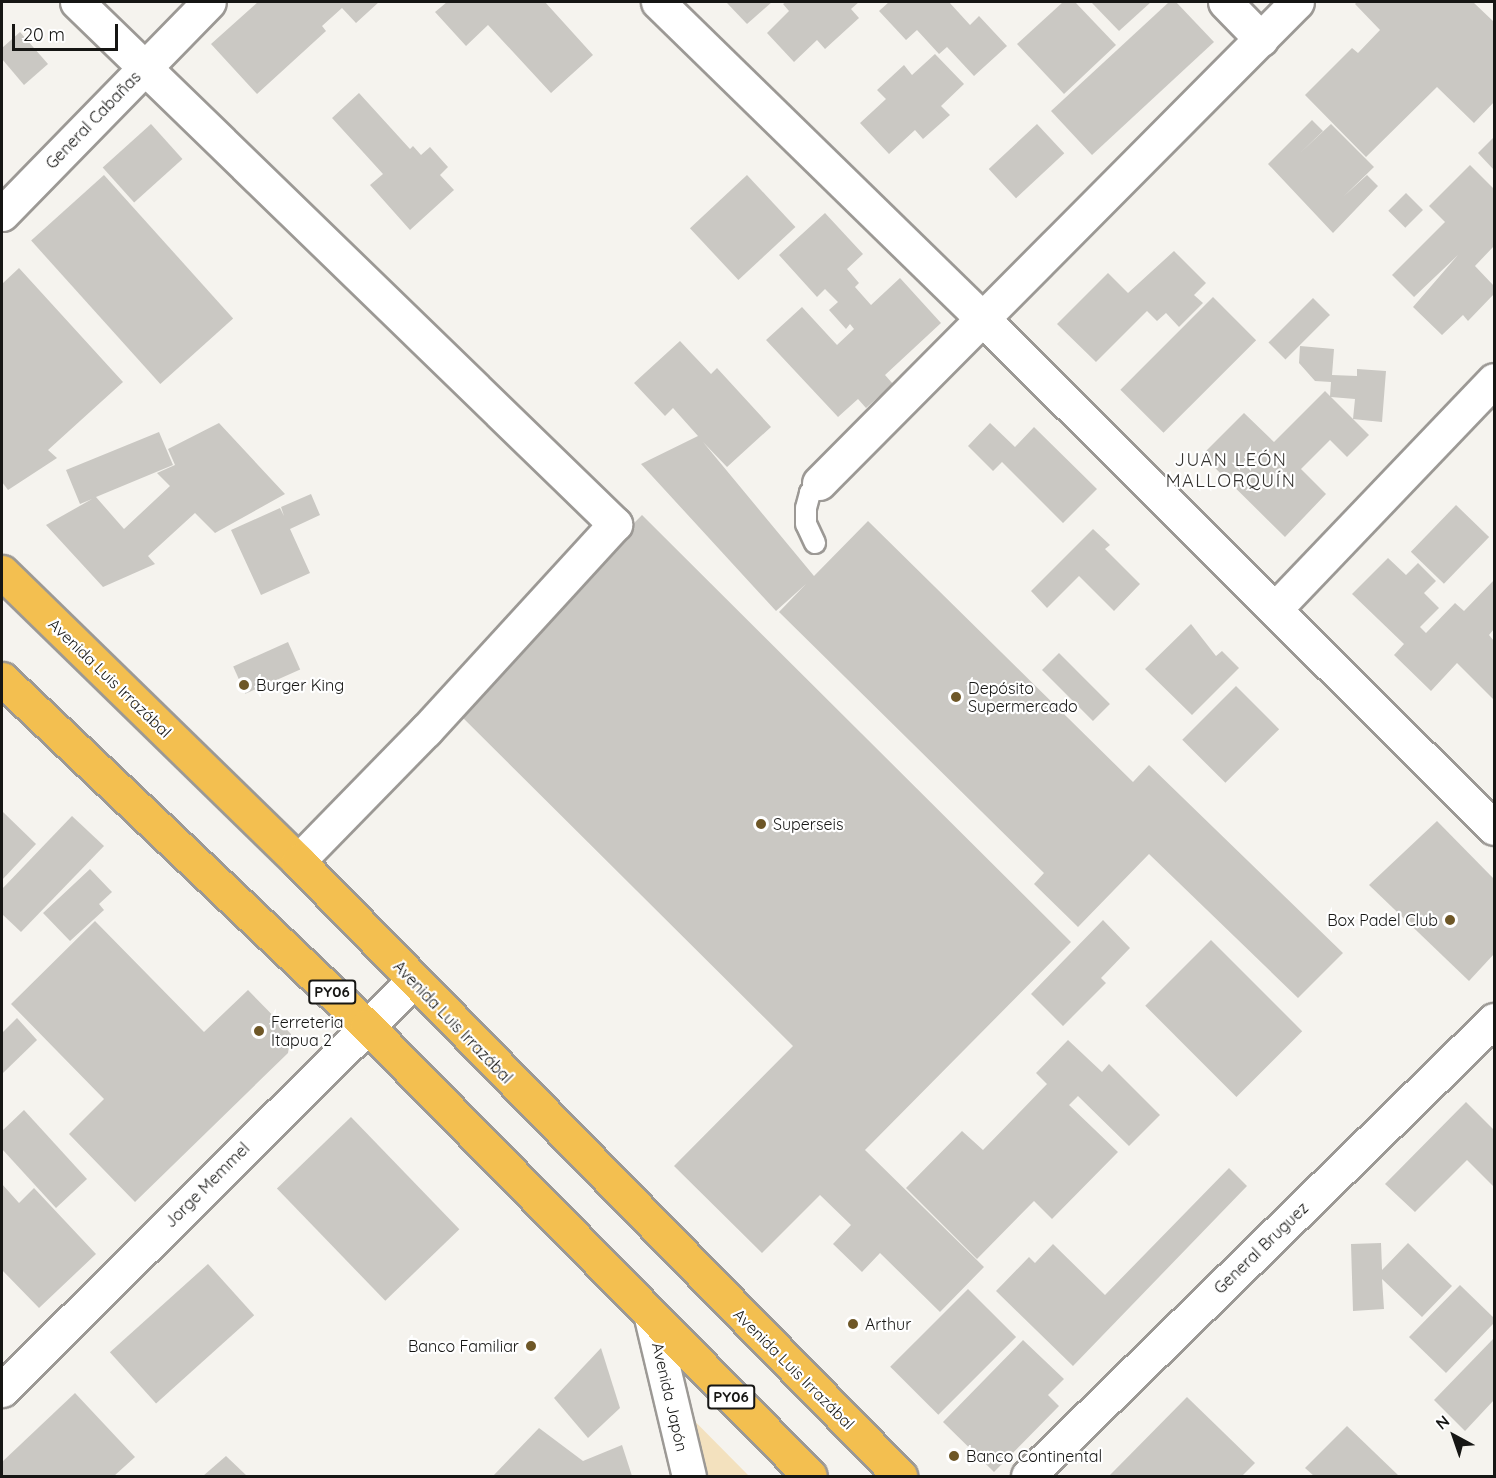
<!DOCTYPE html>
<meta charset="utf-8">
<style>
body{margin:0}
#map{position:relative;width:1496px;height:1478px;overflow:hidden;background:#f5f3ee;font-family:Quicksand,sans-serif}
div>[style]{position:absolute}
.green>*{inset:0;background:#f3e1be}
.building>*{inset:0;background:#cac8c3;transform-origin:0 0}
.roads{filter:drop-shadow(2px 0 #9c9995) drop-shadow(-2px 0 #9c9995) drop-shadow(0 2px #9c9995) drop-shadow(0 -2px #9c9995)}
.lane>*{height:20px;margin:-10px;padding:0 10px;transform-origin:10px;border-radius:10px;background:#fff}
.street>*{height:33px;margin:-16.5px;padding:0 16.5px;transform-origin:16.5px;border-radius:16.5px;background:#fff}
.secondary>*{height:33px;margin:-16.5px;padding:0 16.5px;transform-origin:16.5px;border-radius:16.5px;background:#fff}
.highway>*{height:33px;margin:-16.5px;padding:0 16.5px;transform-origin:16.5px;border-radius:16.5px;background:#f3bf50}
.dots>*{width:16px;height:16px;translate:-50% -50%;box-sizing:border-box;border:3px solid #fff;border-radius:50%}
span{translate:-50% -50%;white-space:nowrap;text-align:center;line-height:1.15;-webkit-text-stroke:4.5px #fff;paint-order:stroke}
.shield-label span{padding:2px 4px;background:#fff;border:2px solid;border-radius:4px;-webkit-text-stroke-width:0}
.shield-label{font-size:15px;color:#161614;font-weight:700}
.street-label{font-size:16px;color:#161614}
.poi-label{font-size:16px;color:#161614}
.left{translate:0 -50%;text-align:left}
.right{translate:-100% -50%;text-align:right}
.neighbourhood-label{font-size:18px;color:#353330;letter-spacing:1.5px}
.frame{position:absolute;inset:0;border:3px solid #161614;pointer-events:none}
.north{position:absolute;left:1424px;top:1406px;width:60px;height:60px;-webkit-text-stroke:4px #fff;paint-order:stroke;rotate:320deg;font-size:16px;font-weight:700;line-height:24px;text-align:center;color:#161614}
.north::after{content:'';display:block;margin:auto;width:21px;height:27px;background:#161614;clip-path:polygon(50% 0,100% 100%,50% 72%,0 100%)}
.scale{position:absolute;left:12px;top:24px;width:106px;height:27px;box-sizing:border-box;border:3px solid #161614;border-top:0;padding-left:8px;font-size:18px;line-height:21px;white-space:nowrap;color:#161614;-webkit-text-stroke:4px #fff;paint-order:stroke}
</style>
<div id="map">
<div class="green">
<div style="clip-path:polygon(652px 1378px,749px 1476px,677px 1476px)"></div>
</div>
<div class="building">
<div style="clip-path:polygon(258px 2px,379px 2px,356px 23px,342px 8px,322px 26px,326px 31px,257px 94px,211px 44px)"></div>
<div style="clip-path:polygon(447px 2px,545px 2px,593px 55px,551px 93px,488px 25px,466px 46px,435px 12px)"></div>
<div style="clip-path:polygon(726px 2px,772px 2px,747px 24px)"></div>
<div style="clip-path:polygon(786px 2px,859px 2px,851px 9px,859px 18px,825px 49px,817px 40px,794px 62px,767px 33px,789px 11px,783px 4px)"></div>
<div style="clip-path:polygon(889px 2px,949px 2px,970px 25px,979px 16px,1007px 46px,974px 76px,947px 47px,939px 54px,917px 30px,906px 40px,879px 11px)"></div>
<div style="clip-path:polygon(1063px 2px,1075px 2px,1116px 45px,1064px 94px,1017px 44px)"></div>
<div style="clip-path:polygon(1091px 2px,1151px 2px,1119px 31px)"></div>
<div style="clip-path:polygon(1169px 2px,1176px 2px,1214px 42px,1092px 155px,1051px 111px)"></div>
<div style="clip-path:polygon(1357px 2px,1473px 2px,1494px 22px,1494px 102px,1474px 123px,1437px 87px,1366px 157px,1305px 95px,1352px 48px,1358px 53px,1380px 30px,1355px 4px)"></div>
<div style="clip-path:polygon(20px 32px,48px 64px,24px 85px,2px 59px,2px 48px)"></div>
<div style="clip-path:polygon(935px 54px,964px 84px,941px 106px,950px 115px,923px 139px,915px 130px,889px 154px,860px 123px,886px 99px,877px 90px,904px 65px,912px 75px)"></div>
<div style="clip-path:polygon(359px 93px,410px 149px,413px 146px,421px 155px,430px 147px,448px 167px,440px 175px,454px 190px,410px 230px,370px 185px,383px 174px,332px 118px)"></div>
<div style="clip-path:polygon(1312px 120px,1323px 131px,1299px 154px,1331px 124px,1374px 167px,1343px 197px,1367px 175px,1378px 186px,1333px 233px,1268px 164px)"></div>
<div style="left:151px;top:124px;width:47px;height:65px;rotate:48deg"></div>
<div style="left:1037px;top:124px;width:40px;height:66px;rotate:47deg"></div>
<div style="clip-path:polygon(1494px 137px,1494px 170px,1478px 153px)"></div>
<div style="clip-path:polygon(1470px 165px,1494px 189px,1494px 246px,1475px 266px,1494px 286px,1494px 294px,1468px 321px,1463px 315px,1442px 335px,1413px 307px,1458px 255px,1414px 297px,1392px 275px,1445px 222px,1429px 206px)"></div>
<div style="left:104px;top:175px;width:193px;height:98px;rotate:48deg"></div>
<div style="left:747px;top:175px;width:71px;height:78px;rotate:47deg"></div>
<div style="left:1406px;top:193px;width:24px;height:25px;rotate:45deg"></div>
<div style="clip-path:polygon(825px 213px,863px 254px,847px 269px,859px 283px,855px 287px,871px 305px,900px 278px,941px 323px,885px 375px,893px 384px,866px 408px,858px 399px,838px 417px,766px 340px,802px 307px,837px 345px,854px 329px,850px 324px,846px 329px,829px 310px,838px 302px,825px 289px,817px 297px,779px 255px)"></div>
<div style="clip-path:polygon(1174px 251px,1206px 283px,1194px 295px,1203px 303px,1179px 327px,1166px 313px,1157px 321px,1147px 311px,1096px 362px,1057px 324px,1108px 273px,1128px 293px)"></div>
<div style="clip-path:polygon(19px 268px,123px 382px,48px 450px,57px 458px,8px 490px,2px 482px,2px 284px)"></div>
<div style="left:1213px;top:297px;width:61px;height:131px;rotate:45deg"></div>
<div style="left:1313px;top:298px;width:24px;height:63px;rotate:45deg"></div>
<div style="clip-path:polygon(680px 341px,711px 374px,717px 368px,771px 427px,727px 467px,703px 442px,814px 576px,868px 521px,1133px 782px,1149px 765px,1343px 953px,1298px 998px,1149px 854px,1078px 927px,1034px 884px,1044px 873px,779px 612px,806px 584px,776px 611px,641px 464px,698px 436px,673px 408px,665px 416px,634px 383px)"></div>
<div style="clip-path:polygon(1300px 346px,1334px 349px,1332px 375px,1357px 376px,1357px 369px,1386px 371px,1382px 422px,1353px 419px,1355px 399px,1331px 397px,1369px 435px,1347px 457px,1330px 440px,1301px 469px,1326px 494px,1285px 537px,1202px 455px,1244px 413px,1274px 442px,1325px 391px,1330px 396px,1331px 382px,1315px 381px,1299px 363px)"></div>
<div style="clip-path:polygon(219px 423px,285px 494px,215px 533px,195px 513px,148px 556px,155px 564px,103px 587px,46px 525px,92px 499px,80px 504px,66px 470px,159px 432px,173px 465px,96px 497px,124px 529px,170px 486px,157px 473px,175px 465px,168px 449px)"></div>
<div style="clip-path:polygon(990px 423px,1015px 447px,1034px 427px,1097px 489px,1063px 523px,1002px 462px,993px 471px,968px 446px)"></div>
<div style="clip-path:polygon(311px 494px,320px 515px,290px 529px,310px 573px,261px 595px,231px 530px,280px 508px,284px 516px,281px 507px)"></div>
<div style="left:1456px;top:505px;width:46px;height:65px;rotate:44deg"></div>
<div style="clip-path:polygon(642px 515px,1071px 942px,865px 1150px,984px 1267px,940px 1312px,880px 1253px,862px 1272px,833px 1244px,851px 1225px,820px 1195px,762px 1253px,674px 1166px,793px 1046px,452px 707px)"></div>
<div style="clip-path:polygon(1093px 529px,1110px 545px,1105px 549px,1140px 584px,1114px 611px,1079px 576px,1047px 608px,1031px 591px)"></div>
<div style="clip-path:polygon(1388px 558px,1406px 575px,1418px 563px,1436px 581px,1424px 593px,1439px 608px,1420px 627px,1426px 633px,1455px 603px,1464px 611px,1494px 580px,1494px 629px,1489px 635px,1494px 641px,1494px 700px,1457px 663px,1431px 691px,1394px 655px,1404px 644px,1352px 594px)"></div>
<div style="clip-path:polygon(1191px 624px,1216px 656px,1222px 651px,1239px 668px,1192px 715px,1145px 669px)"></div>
<div style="left:288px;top:642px;width:30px;height:60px;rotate:66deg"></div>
<div style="left:1059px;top:653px;width:72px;height:24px;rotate:45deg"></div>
<div style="left:1236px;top:686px;width:61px;height:76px;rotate:45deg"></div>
<div style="clip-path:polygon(2px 811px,36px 844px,2px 880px)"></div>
<div style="clip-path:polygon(72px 816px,104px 846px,21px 932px,2px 914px,2px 889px)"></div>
<div style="clip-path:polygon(1437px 821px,1494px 879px,1494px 954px,1469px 981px,1369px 885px)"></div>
<div style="clip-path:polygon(90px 869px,112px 892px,99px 904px,104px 910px,70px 941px,43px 913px)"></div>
<div style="clip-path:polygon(1103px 920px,1130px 948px,1101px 978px,1106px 983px,1063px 1026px,1031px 994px)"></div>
<div style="clip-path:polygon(95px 921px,204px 1032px,248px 990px,291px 1034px,288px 1053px,135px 1202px,69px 1134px,104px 1099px,11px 1004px)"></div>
<div style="left:1211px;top:940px;width:129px;height:93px;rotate:45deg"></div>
<div style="clip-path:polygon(17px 1018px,37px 1040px,2px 1074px,2px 1033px)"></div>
<div style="clip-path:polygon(1068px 1040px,1102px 1072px,1109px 1064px,1160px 1115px,1129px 1146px,1078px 1096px,1069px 1105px,1118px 1152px,1052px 1219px,1034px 1201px,977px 1259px,906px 1188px,962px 1131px,983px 1150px,1047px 1084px,1036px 1073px)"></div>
<div style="clip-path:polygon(1466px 1102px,1494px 1130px,1494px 1187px,1467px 1160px,1415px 1212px,1385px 1184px)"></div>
<div style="clip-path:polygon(24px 1110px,87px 1179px,56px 1208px,2px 1149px,2px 1131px)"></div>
<div style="left:351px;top:1117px;width:156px;height:103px;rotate:46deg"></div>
<div style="clip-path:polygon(1229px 1168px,1247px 1186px,1073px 1366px,996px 1291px,1029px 1257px,1035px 1263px,1053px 1244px,1105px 1295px)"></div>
<div style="clip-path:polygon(2px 1184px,19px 1203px,34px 1188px,96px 1254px,39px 1308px,2px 1270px)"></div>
<div style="clip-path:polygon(1381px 1243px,1382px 1270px,1408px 1243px,1452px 1286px,1422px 1317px,1382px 1279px,1384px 1309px,1353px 1311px,1351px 1244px)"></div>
<div style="left:208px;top:1264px;width:69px;height:132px;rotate:48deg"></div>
<div style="clip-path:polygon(1460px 1285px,1494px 1318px,1494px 1323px,1446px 1373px,1409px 1337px)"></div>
<div style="left:968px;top:1289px;width:68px;height:110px;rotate:45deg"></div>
<div style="clip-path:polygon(1494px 1338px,1494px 1400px,1465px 1431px,1434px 1400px)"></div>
<div style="clip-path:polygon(1023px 1340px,1064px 1379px,1048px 1395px,1059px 1406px,994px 1472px,943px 1422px)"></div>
<div style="clip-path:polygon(601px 1348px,620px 1408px,588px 1438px,554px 1398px)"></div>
<div style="clip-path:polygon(75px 1393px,135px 1457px,114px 1476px,2px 1476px,2px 1462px)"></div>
<div style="clip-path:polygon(1187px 1397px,1255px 1463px,1242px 1476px,1109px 1476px)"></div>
<div style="clip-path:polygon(1347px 1426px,1399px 1476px,1314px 1476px,1305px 1468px)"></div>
<div style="clip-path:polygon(539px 1428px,583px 1461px,622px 1445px,632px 1476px,493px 1476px)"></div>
<div style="clip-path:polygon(226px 1456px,247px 1476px,203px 1476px)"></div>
</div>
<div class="roads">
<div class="lane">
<div style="left:815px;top:543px;width:21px;rotate:-115deg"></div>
<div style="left:806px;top:524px;width:16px;rotate:-90deg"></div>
<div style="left:806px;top:508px;width:16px;rotate:-75deg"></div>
<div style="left:810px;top:493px;width:13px;rotate:-48deg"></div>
</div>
<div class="street">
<div style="left:77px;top:2px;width:750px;rotate:44.14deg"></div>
<div style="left:615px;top:524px;width:280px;rotate:132.5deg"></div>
<div style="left:426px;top:730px;width:183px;rotate:134.3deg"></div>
<div style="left:658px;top:2px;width:454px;rotate:44.3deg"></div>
<div style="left:983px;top:319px;width:721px;rotate:44.89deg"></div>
<div style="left:1225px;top:2px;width:52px;rotate:45.8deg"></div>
<div style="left:2px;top:214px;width:296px;rotate:-45.7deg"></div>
<div style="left:819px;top:483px;width:678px;rotate:-45.18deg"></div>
<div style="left:1276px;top:608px;width:315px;rotate:-46.3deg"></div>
<div style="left:2px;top:1390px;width:580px;rotate:-44.86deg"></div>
<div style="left:1028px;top:1476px;width:652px;rotate:-44.38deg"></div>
</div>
<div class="secondary">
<div style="left:651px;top:1317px;width:163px;rotate:76.6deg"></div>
</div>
<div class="highway">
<div style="left:2px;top:572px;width:414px;rotate:44.3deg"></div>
<div style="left:298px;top:861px;width:861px;rotate:45.61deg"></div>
<div style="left:2px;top:679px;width:504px;rotate:43.55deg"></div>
<div style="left:367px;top:1026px;width:631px;rotate:45.45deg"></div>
</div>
</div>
<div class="dots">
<div style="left:244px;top:685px;background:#6e5727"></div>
<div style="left:956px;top:697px;background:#6e5727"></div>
<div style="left:761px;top:824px;background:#6e5727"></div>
<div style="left:1450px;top:920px;background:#6e5727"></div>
<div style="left:259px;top:1031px;background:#6e5727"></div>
<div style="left:853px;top:1324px;background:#6e5727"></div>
<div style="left:531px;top:1346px;background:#6e5727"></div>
<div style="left:954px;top:1456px;background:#6e5727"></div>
</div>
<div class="shield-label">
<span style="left:332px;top:992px">PY06</span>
<span style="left:731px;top:1397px">PY06</span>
</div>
<div class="street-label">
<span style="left:93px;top:120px;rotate:-46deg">General Cabañas</span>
<span style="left:110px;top:678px;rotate:44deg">Avenida Luis Irrazábal</span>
<span style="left:453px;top:1022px;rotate:46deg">Avenida Luis Irrazábal</span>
<span style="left:207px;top:1185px;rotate:-45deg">Jorge Memmel</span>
<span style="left:1261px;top:1248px;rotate:-44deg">General Bruguez</span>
<span style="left:794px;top:1369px;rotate:45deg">Avenida Luis Irrazábal</span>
<span style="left:670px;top:1397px;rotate:77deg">Avenida Japón</span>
</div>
<div class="poi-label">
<span class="left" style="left:256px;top:685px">Burger King</span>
<span class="left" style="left:968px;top:697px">Depósito<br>Supermercado</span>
<span class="left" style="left:773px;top:824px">Superseis</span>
<span class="right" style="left:1438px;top:920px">Box Padel Club</span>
<span class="left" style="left:271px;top:1031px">Ferreteria<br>Itapua 2</span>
<span class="left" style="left:865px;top:1324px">Arthur</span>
<span class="right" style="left:519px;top:1346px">Banco Familiar</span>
<span class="left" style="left:966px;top:1456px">Banco Continental</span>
</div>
<div class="neighbourhood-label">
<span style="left:1231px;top:471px">JUAN LEÓN<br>MALLORQUÍN</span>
</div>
<div class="frame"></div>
<div class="north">N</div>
<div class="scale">20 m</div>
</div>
